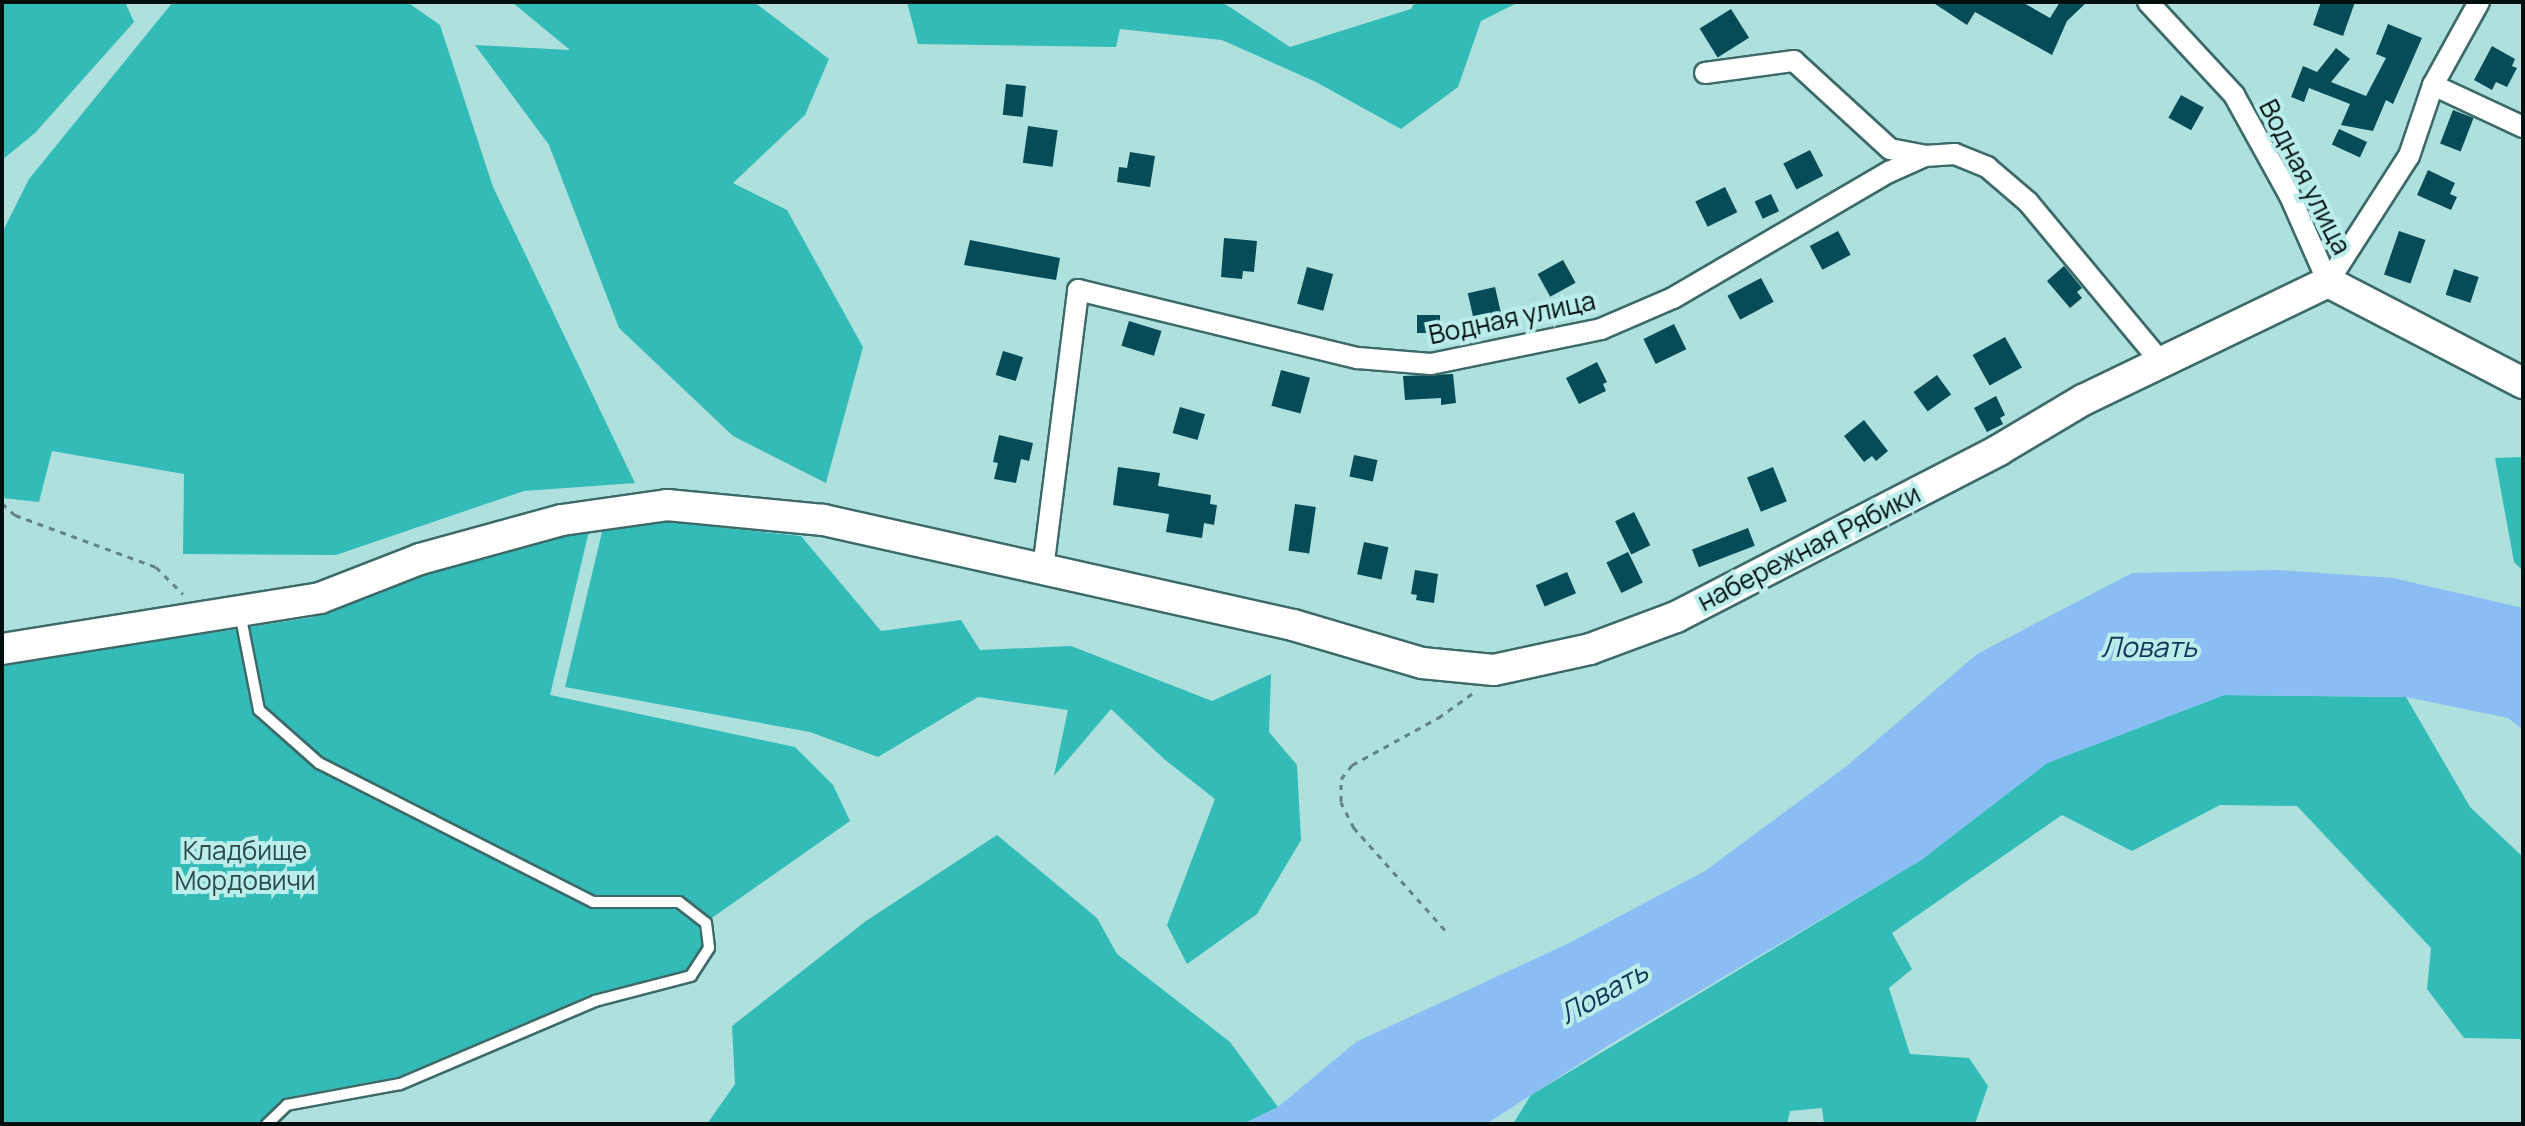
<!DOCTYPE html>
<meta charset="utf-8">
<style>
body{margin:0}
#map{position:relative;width:2525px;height:1126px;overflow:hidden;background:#aee0dd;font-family:Manrope,sans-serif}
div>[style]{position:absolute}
.green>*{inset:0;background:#33bbb7}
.water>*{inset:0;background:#8bbdf5}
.building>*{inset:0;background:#064c58;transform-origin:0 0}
.path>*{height:3px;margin-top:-1.5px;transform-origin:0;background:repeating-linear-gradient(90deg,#618482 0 6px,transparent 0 12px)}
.roads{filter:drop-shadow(2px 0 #3c6a69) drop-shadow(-2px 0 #3c6a69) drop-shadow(0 2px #3c6a69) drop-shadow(0 -2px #3c6a69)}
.lane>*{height:10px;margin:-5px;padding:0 5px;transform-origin:5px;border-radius:5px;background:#fff}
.street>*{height:20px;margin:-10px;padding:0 10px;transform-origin:10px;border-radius:10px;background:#fff}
.secondary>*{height:30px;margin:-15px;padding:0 15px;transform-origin:15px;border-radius:15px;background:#fff}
span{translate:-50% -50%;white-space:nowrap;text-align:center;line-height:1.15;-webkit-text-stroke:8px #bbedea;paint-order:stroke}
.street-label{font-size:26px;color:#000f0e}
.park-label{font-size:26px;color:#2a4b4a}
.water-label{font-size:28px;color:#13365b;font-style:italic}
.frame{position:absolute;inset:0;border:4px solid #000f0e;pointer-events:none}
</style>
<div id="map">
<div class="green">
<div style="clip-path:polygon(2px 2px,125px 2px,134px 22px,35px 133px,2px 160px)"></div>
<div style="clip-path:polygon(173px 2px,407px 2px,440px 25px,493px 187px,635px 483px,524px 491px,336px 555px,183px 554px,184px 474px,52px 451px,39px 502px,2px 498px,2px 233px,29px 179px)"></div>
<div style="clip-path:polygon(512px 2px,754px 2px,829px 59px,805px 115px,733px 183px,787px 210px,863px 347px,826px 483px,733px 436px,619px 328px,549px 145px,475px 45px,570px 50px)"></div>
<div style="clip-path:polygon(907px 2px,1222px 2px,1290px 47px,1411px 9px,1415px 2px,1519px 2px,1481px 21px,1458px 87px,1401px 129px,1316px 82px,1222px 40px,1120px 29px,1116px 47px,918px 44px)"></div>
<div style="clip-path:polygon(2523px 457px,2523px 571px,2514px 562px,2495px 458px)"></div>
<div style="clip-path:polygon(658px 521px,801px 536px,881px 631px,961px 620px,980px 650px,1071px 646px,1212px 701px,1271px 674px,1269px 732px,1297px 765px,1301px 840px,1257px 914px,1187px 964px,1167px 925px,1215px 799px,1164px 759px,1111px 709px,1054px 776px,1068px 710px,978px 697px,878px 757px,810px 732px,565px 687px,603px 528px)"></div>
<div style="clip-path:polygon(558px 531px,589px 531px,550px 695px,795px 747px,833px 785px,850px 821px,699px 927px,702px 946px,687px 970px,593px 994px,398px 1077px,284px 1098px,257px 1124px,2px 1124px,2px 665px,314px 617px,394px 579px)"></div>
<div style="clip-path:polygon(2224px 695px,2406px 697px,2470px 807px,2523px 857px,2523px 1044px,2520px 1039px,2464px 1038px,2427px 989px,2431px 948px,2297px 806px,2220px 805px,2132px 851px,2062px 815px,1892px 933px,1912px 969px,1889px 988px,1910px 1054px,1969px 1058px,1988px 1086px,1975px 1124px,1824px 1124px,1822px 1108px,1790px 1111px,1787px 1124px,1513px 1124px,1531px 1095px,1921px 860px,2047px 763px)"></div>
<div style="clip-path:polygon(997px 835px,1097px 918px,1117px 954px,1230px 1042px,1278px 1107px,1243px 1124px,707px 1124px,735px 1084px,732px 1026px,866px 921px)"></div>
</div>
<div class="water">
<div style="clip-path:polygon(2277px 570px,2393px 578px,2523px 608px,2523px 730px,2508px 718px,2406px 697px,2224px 695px,2047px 763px,1921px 860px,1609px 1045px,1486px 1124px,1243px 1124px,1278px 1107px,1356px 1042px,1569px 943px,1705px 871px,1848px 765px,1977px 654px,2132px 573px)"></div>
</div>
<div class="building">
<div style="clip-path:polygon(1932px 2px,2022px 2px,2050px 18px,2060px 2px,2087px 2px,2067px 21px,2052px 55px,1975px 12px,1967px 25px)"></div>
<div style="clip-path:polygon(2321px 2px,2355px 2px,2343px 36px,2313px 25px)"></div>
<div style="left:1731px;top:9px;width:34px;height:37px;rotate:58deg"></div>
<div style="clip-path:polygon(2388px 24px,2422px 38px,2393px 104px,2386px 100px,2373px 131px,2341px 125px,2350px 104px,2309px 88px,2304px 102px,2291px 97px,2303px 66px,2317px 72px,2336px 48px,2350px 59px,2331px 82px,2366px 96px,2386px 58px,2376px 54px)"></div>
<div style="clip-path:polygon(2492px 46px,2515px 59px,2512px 66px,2517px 68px,2507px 87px,2496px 82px,2492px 90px,2474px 80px)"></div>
<div style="left:1006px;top:84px;width:20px;height:31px;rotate:6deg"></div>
<div style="left:2181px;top:95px;width:26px;height:26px;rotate:29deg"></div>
<div style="left:2453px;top:110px;width:22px;height:36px;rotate:21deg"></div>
<div style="left:1028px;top:126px;width:30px;height:37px;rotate:8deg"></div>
<div style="left:2339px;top:129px;width:31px;height:17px;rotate:25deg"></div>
<div style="left:1810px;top:150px;width:29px;height:30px;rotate:63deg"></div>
<div style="clip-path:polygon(1130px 152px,1155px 156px,1150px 187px,1117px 182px,1119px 167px,1127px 168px)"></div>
<div style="clip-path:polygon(2428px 170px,2455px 183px,2450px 194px,2457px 197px,2451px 210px,2417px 195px)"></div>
<div style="left:1725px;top:187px;width:28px;height:33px;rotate:64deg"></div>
<div style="left:1771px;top:194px;width:19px;height:18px;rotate:65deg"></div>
<div style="left:1838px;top:231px;width:27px;height:32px;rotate:62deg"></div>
<div style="left:2399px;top:231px;width:28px;height:46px;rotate:19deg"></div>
<div style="clip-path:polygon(1224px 238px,1257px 241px,1254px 272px,1243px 271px,1242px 279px,1221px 277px)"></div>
<div style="clip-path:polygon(970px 240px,1060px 258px,1056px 280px,964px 265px)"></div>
<div style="left:1563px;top:260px;width:26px;height:29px;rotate:61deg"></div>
<div style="clip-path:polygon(2064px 266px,2082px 288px,2077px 292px,2082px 298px,2070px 308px,2047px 281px)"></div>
<div style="left:1307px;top:267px;width:27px;height:38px;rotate:15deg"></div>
<div style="left:2454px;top:269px;width:26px;height:27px;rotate:18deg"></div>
<div style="left:1761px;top:278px;width:27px;height:38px;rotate:62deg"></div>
<div style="left:1495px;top:287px;width:36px;height:28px;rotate:77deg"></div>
<div style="left:1417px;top:315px;width:23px;height:18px"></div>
<div style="left:1129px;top:321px;width:34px;height:26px;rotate:17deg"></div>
<div style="left:1674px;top:324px;width:28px;height:34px;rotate:64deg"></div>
<div style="left:2005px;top:337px;width:35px;height:37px;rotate:61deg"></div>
<div style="left:1003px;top:351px;width:21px;height:25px;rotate:17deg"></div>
<div style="clip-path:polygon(1597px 362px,1607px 382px,1603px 384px,1606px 391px,1579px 404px,1566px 378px)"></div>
<div style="left:1281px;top:370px;width:30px;height:37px;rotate:15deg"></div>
<div style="clip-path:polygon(1453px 374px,1456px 403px,1441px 405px,1441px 398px,1405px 400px,1403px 376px)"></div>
<div style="left:1937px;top:375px;width:24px;height:29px;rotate:54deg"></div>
<div style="clip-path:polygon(1996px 396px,2005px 415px,2000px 418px,2003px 424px,1987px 432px,1974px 408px)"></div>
<div style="left:1180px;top:407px;width:26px;height:27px;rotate:16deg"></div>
<div style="clip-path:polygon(1864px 420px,1888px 451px,1876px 461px,1872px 456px,1864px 462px,1844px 436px)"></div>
<div style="clip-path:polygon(999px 435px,1033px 443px,1029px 461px,1021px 459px,1016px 483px,994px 479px,998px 463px,993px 462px)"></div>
<div style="left:1354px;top:455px;width:24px;height:22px;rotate:12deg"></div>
<div style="clip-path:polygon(1118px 467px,1160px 473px,1158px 486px,1211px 495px,1210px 504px,1217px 505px,1214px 525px,1204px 523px,1202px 538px,1166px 532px,1169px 514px,1113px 505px)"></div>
<div style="left:1773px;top:467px;width:37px;height:28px;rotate:68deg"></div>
<div style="left:1295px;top:504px;width:21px;height:47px;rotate:8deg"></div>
<div style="left:1634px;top:512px;width:37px;height:21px;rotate:64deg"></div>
<div style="left:1748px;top:528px;width:19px;height:60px;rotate:69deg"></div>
<div style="left:1364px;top:542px;width:25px;height:33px;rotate:12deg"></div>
<div style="left:1628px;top:552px;width:34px;height:24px;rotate:64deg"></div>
<div style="clip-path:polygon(1415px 570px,1438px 574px,1434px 603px,1416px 600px,1417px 595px,1411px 594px)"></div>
<div style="left:1567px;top:572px;width:23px;height:34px;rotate:67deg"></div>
</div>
<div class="path">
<div style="left:2px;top:503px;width:18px;rotate:43deg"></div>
<div style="left:15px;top:515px;width:150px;rotate:20.2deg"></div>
<div style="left:156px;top:567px;width:38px;rotate:45deg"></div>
<div style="left:1445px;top:930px;width:137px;rotate:-131.7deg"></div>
<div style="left:1354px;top:828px;width:29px;rotate:-117deg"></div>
<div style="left:1341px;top:802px;width:23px;rotate:-90deg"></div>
<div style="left:1341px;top:779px;width:18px;rotate:-52deg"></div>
<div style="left:1352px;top:765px;width:98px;rotate:-28.7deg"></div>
<div style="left:1438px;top:718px;width:43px;rotate:-35.5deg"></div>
</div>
<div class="roads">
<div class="lane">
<div style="left:240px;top:613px;width:99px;rotate:78.9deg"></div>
<div style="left:259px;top:710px;width:80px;rotate:41.5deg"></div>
<div style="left:319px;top:763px;width:307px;rotate:26.9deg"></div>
<div style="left:593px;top:902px;width:86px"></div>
<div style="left:679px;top:902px;width:34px;rotate:38deg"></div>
<div style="left:706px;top:923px;width:25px;rotate:83deg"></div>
<div style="left:709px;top:948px;width:33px;rotate:123deg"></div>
<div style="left:691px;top:976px;width:99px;rotate:165.4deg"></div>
<div style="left:595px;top:1001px;width:212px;rotate:156.9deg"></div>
<div style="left:400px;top:1084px;width:115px;rotate:169.5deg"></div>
<div style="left:287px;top:1105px;width:28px;rotate:136deg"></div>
</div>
<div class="street">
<div style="left:2148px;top:2px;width:127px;rotate:47.2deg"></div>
<div style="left:2234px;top:95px;width:115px;rotate:61deg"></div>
<div style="left:2290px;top:196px;width:94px;rotate:66.2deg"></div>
<div style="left:1705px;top:73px;width:90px;rotate:-7.7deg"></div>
<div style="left:1794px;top:61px;width:130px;rotate:42.5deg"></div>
<div style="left:1890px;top:149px;width:36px;rotate:11deg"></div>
<div style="left:2433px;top:85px;width:99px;rotate:25deg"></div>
<div style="left:2328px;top:282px;width:150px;rotate:-57.3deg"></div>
<div style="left:2409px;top:156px;width:75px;rotate:-71.3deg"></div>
<div style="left:2433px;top:85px;width:95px;rotate:-61deg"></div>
<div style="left:1043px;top:569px;width:281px;rotate:-82.8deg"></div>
<div style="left:1078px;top:290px;width:288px;rotate:13.7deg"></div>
<div style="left:1358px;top:358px;width:73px;rotate:4.7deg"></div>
<div style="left:1431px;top:364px;width:174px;rotate:-11.6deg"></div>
<div style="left:1601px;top:329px;width:78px;rotate:-23.3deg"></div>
<div style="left:1673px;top:298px;width:250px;rotate:-30.3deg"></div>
<div style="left:1889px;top:172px;width:39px;rotate:-24deg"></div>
<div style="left:1925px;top:156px;width:30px;rotate:-4deg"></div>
<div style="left:1955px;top:154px;width:35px;rotate:22deg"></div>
<div style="left:1987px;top:167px;width:54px;rotate:40.5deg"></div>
<div style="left:2028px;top:202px;width:208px;rotate:50.3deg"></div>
</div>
<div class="secondary">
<div style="left:2px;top:649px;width:322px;rotate:-9.1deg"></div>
<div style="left:320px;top:598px;width:107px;rotate:-21.3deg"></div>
<div style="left:420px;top:559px;width:147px;rotate:-15.4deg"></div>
<div style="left:562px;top:520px;width:106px;rotate:-8.1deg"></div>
<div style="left:667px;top:505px;width:157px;rotate:5.5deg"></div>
<div style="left:823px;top:520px;width:482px;rotate:12.6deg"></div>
<div style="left:1293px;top:625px;width:134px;rotate:16.4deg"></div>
<div style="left:1422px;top:663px;width:72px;rotate:5.6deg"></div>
<div style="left:1494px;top:670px;width:98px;rotate:-12.3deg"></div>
<div style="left:1590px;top:649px;width:92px;rotate:-20.4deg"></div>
<div style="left:1676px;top:617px;width:364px;rotate:-27.3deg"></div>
<div style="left:1999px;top:450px;width:98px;rotate:-30.8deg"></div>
<div style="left:2083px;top:400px;width:272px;rotate:-25.7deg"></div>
<div style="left:2328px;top:282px;width:220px;rotate:27.4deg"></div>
</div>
</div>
<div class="street-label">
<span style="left:2305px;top:177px;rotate:63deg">Водная улица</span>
<span style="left:1512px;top:318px;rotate:-12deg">Водная улица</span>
<span style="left:1809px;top:548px;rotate:-27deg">набережная Рябики</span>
</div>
<div class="park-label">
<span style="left:245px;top:866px">Кладбище<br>Мордовичи</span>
</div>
<div class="water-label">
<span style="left:2149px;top:646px">Ловать</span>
<span style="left:1603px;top:992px;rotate:-29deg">Ловать</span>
</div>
<div class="frame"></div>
</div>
